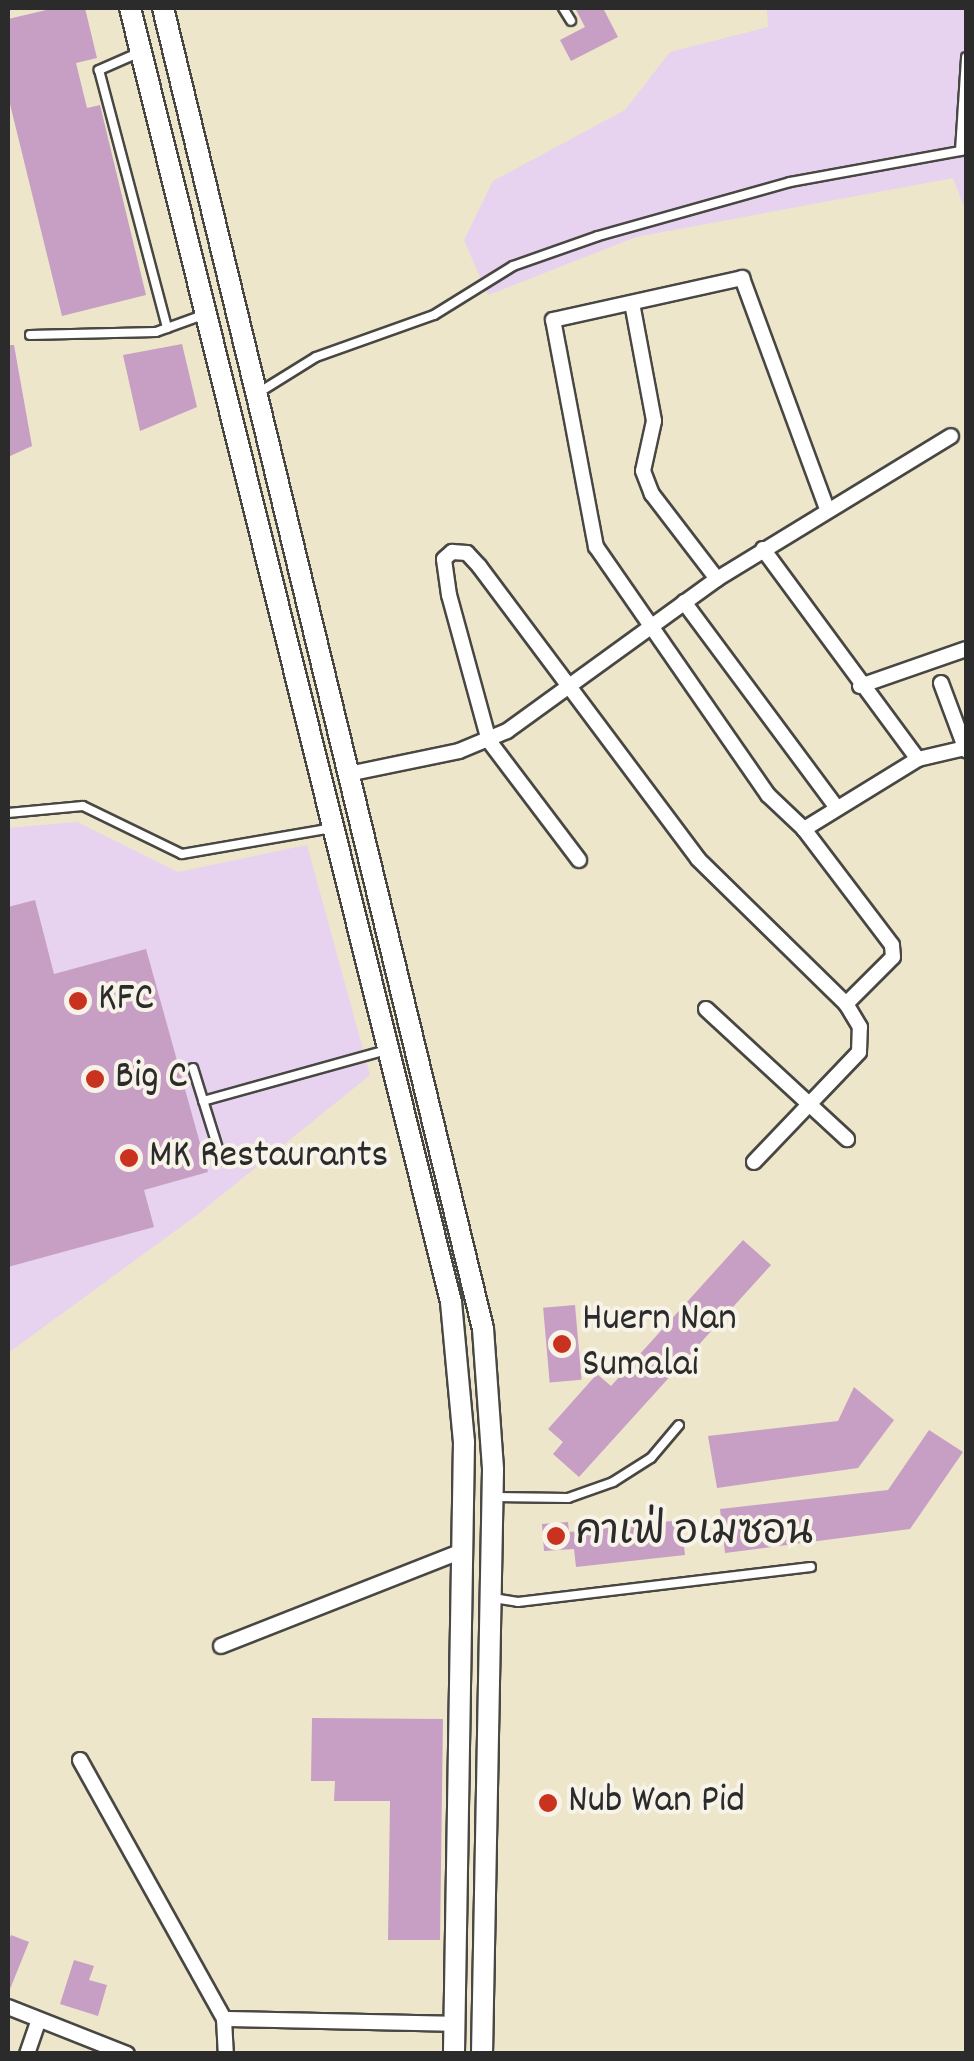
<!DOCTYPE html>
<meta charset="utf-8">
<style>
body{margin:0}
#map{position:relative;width:974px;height:2061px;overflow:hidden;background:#ede6ca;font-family:Dekko,"Playpen Sans Thai",sans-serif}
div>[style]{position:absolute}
.built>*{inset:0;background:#e7d2ef}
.building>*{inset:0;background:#c79fc4;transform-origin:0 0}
.roads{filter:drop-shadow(2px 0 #484743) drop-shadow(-2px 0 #484743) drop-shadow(0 2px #484743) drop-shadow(0 -2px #484743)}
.service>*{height:8px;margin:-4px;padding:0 4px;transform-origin:4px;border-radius:4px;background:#fff}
.minor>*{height:14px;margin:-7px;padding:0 7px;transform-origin:7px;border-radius:7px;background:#fff}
.secondary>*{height:20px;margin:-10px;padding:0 10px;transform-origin:10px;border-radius:10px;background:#fff}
.dots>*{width:28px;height:28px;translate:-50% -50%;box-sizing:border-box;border:5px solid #f7f3e8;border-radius:50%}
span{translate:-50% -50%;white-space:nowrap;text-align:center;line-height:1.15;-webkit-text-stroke:8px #f7f3e8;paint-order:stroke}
.poi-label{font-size:40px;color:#2b2b2b}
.left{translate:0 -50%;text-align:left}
.frame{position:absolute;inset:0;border:10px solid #2b2b2b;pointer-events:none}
</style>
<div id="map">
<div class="built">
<div style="clip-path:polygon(767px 8px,966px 8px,966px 212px,953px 178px,636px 237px,488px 295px,464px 240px,493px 181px,625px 110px,670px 52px,768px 27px)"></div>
<div style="clip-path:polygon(77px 822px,178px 872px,307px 845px,370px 1075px,197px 1215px,8px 1353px,8px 828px)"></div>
</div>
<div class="building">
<div style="clip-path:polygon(55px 8px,85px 8px,97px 58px,76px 63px,87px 108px,100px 105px,146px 295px,62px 316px,8px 96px,8px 19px)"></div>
<div style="clip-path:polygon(575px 8px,603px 8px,618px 37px,571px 61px,560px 40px,585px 27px)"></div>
<div style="clip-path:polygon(182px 344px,197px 407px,140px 431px,123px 355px)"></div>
<div style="clip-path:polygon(8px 345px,14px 345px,32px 446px,8px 457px)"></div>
<div style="clip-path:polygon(35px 900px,54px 974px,146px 949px,208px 1172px,144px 1190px,154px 1227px,8px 1267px,8px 907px)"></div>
<div style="clip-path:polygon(743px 1240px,771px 1265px,579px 1477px,553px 1454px,563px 1442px,548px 1429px,597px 1374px,611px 1386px)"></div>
<div style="left:575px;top:1305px;width:75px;height:32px;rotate:85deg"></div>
<div style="clip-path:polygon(854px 1387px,894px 1420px,858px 1468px,717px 1488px,708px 1436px,838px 1421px)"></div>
<div style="clip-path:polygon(929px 1430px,963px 1452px,910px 1529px,725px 1553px,720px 1509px,888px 1490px)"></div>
<div style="clip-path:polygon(681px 1520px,685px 1555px,576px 1567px,574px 1549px,544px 1551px,542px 1524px,568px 1522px,569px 1532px)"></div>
<div style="clip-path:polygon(312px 1718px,443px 1719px,440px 1940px,388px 1940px,390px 1801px,334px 1801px,335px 1781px,311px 1781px)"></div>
<div style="clip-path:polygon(11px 1935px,29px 1942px,8px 1994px,8px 1943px)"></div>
<div style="clip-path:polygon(74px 1960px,94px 1966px,89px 1980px,107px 1985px,98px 2016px,60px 2004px)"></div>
</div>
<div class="roads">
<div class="service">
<div style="left:563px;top:8px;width:15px;rotate:58deg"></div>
<div style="left:138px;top:53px;width:43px;rotate:156.4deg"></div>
<div style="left:99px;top:70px;width:267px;rotate:75.2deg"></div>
<div style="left:960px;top:151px;width:94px;rotate:-86.3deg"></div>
<div style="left:30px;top:335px;width:126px;rotate:-1.4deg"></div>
<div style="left:156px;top:332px;width:50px;rotate:-19.9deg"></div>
<div style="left:258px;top:393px;width:68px;rotate:-31.8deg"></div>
<div style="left:316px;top:357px;width:125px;rotate:-19.6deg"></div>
<div style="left:434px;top:315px;width:93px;rotate:-31.8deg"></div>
<div style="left:513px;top:266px;width:90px;rotate:-19.4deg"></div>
<div style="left:598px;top:236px;width:199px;rotate:-15.7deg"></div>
<div style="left:790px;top:182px;width:179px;rotate:-10.3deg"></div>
<div style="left:8px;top:813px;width:75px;rotate:-5.3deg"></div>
<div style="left:83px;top:806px;width:110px;rotate:25.9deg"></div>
<div style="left:182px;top:854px;width:152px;rotate:-9.8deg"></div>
<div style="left:193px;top:1068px;width:97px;rotate:72.7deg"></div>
<div style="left:203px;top:1101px;width:191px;rotate:-15.5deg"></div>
<div style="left:494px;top:1497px;width:74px;rotate:0.8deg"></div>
<div style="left:568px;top:1498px;width:48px;rotate:-19.6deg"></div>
<div style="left:613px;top:1482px;width:45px;rotate:-32.3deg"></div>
<div style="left:651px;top:1458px;width:43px;rotate:-49.7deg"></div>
<div style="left:493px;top:1598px;width:25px;rotate:9deg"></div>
<div style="left:518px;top:1602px;width:295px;rotate:-6.8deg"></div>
</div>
<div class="minor">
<div style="left:632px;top:303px;width:120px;rotate:79.4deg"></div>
<div style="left:654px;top:421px;width:51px;rotate:102.4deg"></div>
<div style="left:643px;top:471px;width:25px;rotate:69deg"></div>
<div style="left:652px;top:494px;width:107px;rotate:52.6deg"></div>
<div style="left:763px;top:549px;width:261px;rotate:53.6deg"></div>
<div style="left:918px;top:759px;width:134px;rotate:148.4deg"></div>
<div style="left:684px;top:602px;width:253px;rotate:53.4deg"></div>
<div style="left:941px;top:683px;width:72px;rotate:69.5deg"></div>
<div style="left:860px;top:686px;width:112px;rotate:-19.2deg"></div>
<div style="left:918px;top:759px;width:44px;rotate:-13.1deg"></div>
<div style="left:353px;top:773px;width:108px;rotate:-11.7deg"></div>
<div style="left:459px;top:751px;width:52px;rotate:-22.6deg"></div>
<div style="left:507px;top:731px;width:259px;rotate:-35.9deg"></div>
<div style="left:717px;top:579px;width:274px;rotate:-31.4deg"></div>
<div style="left:579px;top:860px;width:149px;rotate:-127.1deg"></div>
<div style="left:489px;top:741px;width:151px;rotate:-105.3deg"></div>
<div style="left:449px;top:595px;width:36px;rotate:-98deg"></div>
<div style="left:444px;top:559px;width:11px;rotate:-41deg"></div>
<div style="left:452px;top:552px;width:15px;rotate:4deg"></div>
<div style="left:467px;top:553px;width:18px;rotate:47deg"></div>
<div style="left:479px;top:566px;width:366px;rotate:53.2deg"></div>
<div style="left:698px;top:859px;width:207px;rotate:44.4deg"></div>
<div style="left:846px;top:1004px;width:66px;rotate:-45deg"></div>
<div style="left:893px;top:957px;width:12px;rotate:-95deg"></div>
<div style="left:892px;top:945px;width:146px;rotate:-127.2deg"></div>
<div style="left:804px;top:829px;width:50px;rotate:-136.6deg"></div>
<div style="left:768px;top:795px;width:302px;rotate:-124.7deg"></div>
<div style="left:596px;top:547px;width:231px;rotate:-100.7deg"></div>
<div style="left:553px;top:320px;width:194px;rotate:-12.5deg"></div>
<div style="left:742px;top:278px;width:246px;rotate:69.8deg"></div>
<div style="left:706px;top:1009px;width:192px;rotate:42.7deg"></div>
<div style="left:754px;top:1162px;width:152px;rotate:-46.3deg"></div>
<div style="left:859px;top:1052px;width:25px;rotate:-88deg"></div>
<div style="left:860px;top:1027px;width:27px;rotate:-121deg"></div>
<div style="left:221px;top:1646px;width:259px;rotate:-21.5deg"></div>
<div style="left:80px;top:1760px;width:296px;rotate:60.9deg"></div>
<div style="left:224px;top:2019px;width:35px;rotate:87deg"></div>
<div style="left:8px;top:2007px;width:128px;rotate:21.6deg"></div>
<div style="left:224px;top:2019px;width:231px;rotate:1.2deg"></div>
<div style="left:27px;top:2054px;width:36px;rotate:-71deg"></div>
</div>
<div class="secondary">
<div style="left:130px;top:8px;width:1333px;rotate:76.07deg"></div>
<div style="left:451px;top:1302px;width:141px;rotate:84.7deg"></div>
<div style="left:464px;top:1442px;width:612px;rotate:90.94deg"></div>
<div style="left:163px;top:8px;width:1359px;rotate:76.38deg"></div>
<div style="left:483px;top:1329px;width:141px;rotate:85.9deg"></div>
<div style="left:493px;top:1470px;width:584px;rotate:91.08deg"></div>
</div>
</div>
<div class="dots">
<div style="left:78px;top:1001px;background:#c8321e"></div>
<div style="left:95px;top:1079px;background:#c8321e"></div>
<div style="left:129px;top:1158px;background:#c8321e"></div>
<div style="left:562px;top:1344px;background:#c8321e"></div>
<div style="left:556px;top:1536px;background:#c8321e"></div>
<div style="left:548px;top:1803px;background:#c8321e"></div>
</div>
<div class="poi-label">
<span class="left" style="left:98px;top:1001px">KFC</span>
<span class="left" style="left:115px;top:1079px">Big C</span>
<span class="left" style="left:149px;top:1158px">MK Restaurants</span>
<span class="left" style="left:582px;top:1344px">Huern Nan<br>Sumalai</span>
<span class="left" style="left:576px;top:1536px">คาเฟ่ อเมซอน</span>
<span class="left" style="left:568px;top:1803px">Nub Wan Pid</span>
</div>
<div class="frame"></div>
</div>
